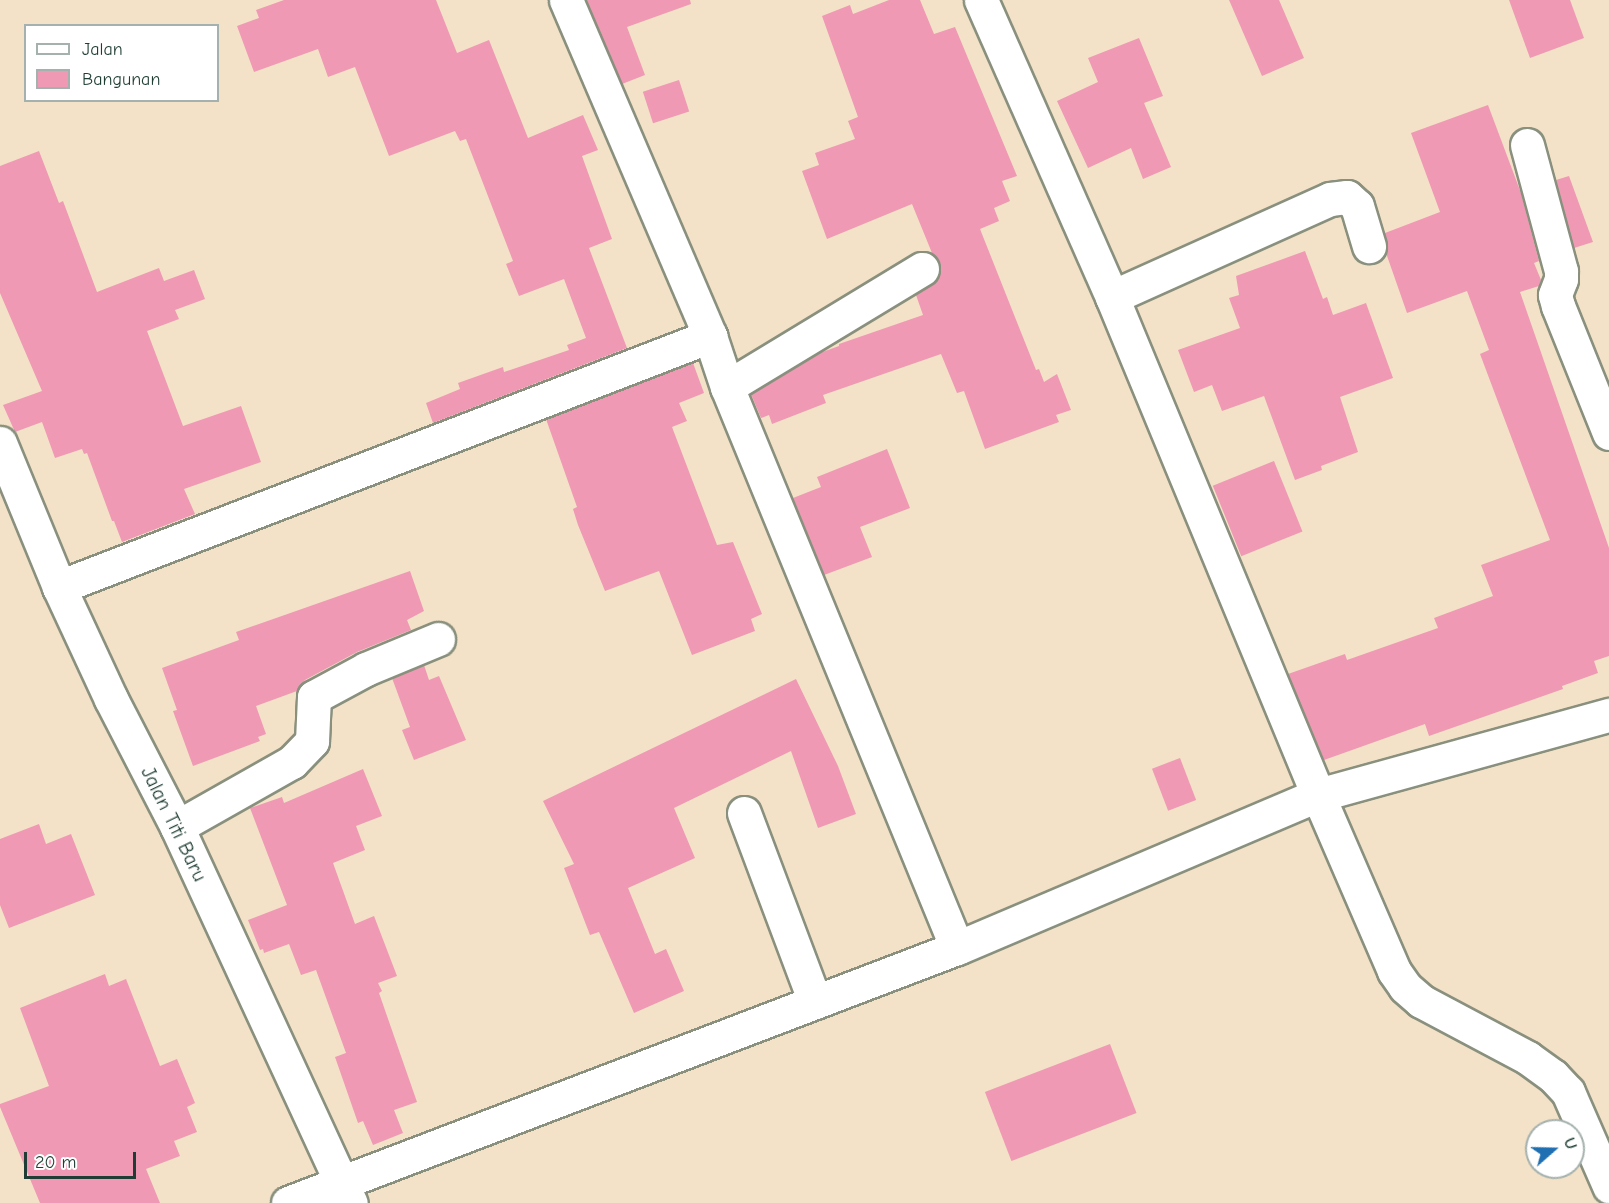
<!DOCTYPE html>
<style>
body{margin:0}
#map{position:relative;width:1609px;height:1203px;overflow:hidden;background:#f3e2c7;font-family:"Comic Neue",sans-serif}
div>[style]{position:absolute}
.building>*{inset:0;background:#ef99b4;transform-origin:0 0}
.roads{filter:drop-shadow(2px 0 #89907e) drop-shadow(-2px 0 #89907e) drop-shadow(0 2px #89907e) drop-shadow(0 -2px #89907e)}
.minor>*{height:33px;margin:-16.5px;padding:0 16.5px;transform-origin:16.5px;border-radius:16.5px;background:#fff}
span{translate:-50% -50%;white-space:nowrap;text-align:center;line-height:1.15;-webkit-text-stroke:6px #fff;paint-order:stroke}
.street-label{font-size:20px;color:#1f3d34}
.legend{position:absolute;left:24px;top:24px;width:195px;height:78px;box-sizing:border-box;background:#fff;border:2px solid #a5b1ae;margin:0;padding:8px 10px;list-style:none;font-size:18px;color:#1f3d34}
.legend li{display:flex;align-items:center;gap:12px;height:30px}
.legend b{width:30px;border:2px solid #a5b1ae}
.north{position:absolute;left:1525px;top:1119px;width:60px;height:60px;box-sizing:border-box;background:#fff;border:2px solid #a5b1ae;border-radius:50%;rotate:70deg;font-size:16px;font-weight:700;line-height:24px;text-align:center;color:#1f3d34}
.north::after{content:'';display:block;margin:auto;width:21px;height:27px;background:#1f6fb2;clip-path:polygon(50% 0,100% 100%,50% 72%,0 100%)}
.scale{position:absolute;left:24px;top:1152px;width:112px;height:27px;box-sizing:border-box;border:3px solid #1f3d34;border-top:0;padding-left:8px;font-size:18px;line-height:21px;white-space:nowrap;color:#1f3d34;-webkit-text-stroke:4px #fff;paint-order:stroke}
</style>
<div id="map">
<div class="building">
<div style="clip-path:polygon(284px 0,436px 0,457px 53px,489px 40px,528px 138px,583px 115px,598px 150px,582px 156px,612px 239px,589px 248px,627px 348px,433px 423px,426px 403px,460px 389px,458px 383px,503px 367px,504px 372px,569px 350px,567px 345px,586px 338px,564px 279px,519px 296px,506px 264px,513px 261px,466px 139px,460px 141px,455px 131px,389px 156px,355px 67px,328px 77px,318px 49px,254px 72px,237px 26px,259px 18px,256px 10px)"></div>
<div style="clip-path:polygon(586px 0,690px 0,691px 4px,627px 27px,645px 75px,622px 84px)"></div>
<div style="clip-path:polygon(889px 0,920px 0,934px 34px,955px 27px,1017px 176px,1002px 181px,1010px 201px,994px 208px,999px 221px,980px 229px,1036px 370px,1039px 369px,1044px 382px,1057px 374px,1071px 410px,1056px 415px,1059px 422px,985px 449px,964px 391px,957px 393px,941px 354px,823px 395px,826px 403px,772px 424px,769px 415px,761px 418px,751px 394px,817px 354px,839px 346px,839px 344px,923px 315px,916px 295px,932px 285px,940px 273px,938px 260px,932px 253px,912px 204px,827px 239px,802px 171px,819px 165px,815px 153px,855px 139px,848px 121px,858px 117px,822px 16px,850px 5px,853px 14px)"></div>
<div style="clip-path:polygon(1229px 0,1279px 0,1304px 58px,1262px 76px)"></div>
<div style="clip-path:polygon(1509px 0,1570px 0,1584px 38px,1530px 58px)"></div>
<div style="clip-path:polygon(1139px 38px,1163px 96px,1144px 103px,1171px 167px,1143px 179px,1131px 148px,1088px 168px,1057px 101px,1098px 82px,1088px 58px)"></div>
<div style="left:679px;top:80px;width:33px;height:38px;rotate:72deg"></div>
<div style="clip-path:polygon(1488px 105px,1521px 193px,1539px 261px,1534px 263px,1541px 280px,1539px 286px,1520px 292px,1609px 548px,1609px 656px,1594px 661px,1598px 673px,1562px 686px,1563px 689px,1429px 736px,1425px 724px,1324px 760px,1288px 674px,1345px 654px,1347px 660px,1438px 628px,1434px 618px,1493px 596px,1481px 565px,1550px 540px,1480px 354px,1489px 350px,1467px 291px,1407px 313px,1386px 253px,1385px 233px,1440px 212px,1411px 133px)"></div>
<div style="clip-path:polygon(39px 151px,59px 203px,63px 201px,97px 292px,159px 268px,164px 281px,194px 270px,205px 299px,175px 310px,179px 319px,147px 331px,183px 426px,241px 406px,261px 462px,184px 489px,195px 514px,122px 542px,114px 521px,112px 521px,87px 453px,84px 454px,82px 449px,55px 458px,42px 422px,15px 432px,3px 405px,42px 391px,0 293px,0 166px)"></div>
<div style="clip-path:polygon(1569px 176px,1593px 242px,1574px 248px,1556px 180px)"></div>
<div style="clip-path:polygon(1305px 251px,1323px 299px,1327px 297px,1333px 315px,1366px 303px,1393px 378px,1340px 397px,1358px 452px,1321px 466px,1322px 470px,1295px 480px,1264px 396px,1222px 411px,1212px 385px,1194px 392px,1178px 350px,1240px 328px,1229px 298px,1239px 295px,1236px 276px)"></div>
<div style="clip-path:polygon(693px 363px,704px 393px,679px 403px,687px 421px,672px 427px,717px 545px,733px 542px,762px 614px,751px 619px,755px 631px,692px 655px,659px 571px,605px 591px,578px 525px,573px 509px,577px 507px,546px 419px)"></div>
<div style="clip-path:polygon(887px 449px,910px 508px,860px 527px,872px 557px,824px 575px,793px 498px,821px 487px,817px 477px)"></div>
<div style="left:1274px;top:461px;width:76px;height:66px;rotate:68deg"></div>
<div style="clip-path:polygon(410px 571px,424px 611px,407px 620px,411px 630px,357px 652px,305px 680px,297px 691px,256px 706px,266px 734px,258px 737px,260px 741px,193px 766px,173px 711px,177px 710px,162px 668px,239px 640px,236px 632px)"></div>
<div style="clip-path:polygon(424px 665px,429px 680px,439px 676px,466px 740px,414px 760px,402px 730px,410px 727px,392px 678px)"></div>
<div style="clip-path:polygon(796px 679px,838px 766px,856px 814px,818px 828px,791px 751px,674px 808px,695px 858px,628px 888px,655px 954px,666px 949px,684px 991px,634px 1013px,599px 932px,590px 935px,564px 868px,574px 864px,543px 801px)"></div>
<div style="left:1180px;top:758px;width:45px;height:30px;rotate:69deg"></div>
<div style="clip-path:polygon(363px 769px,382px 816px,356px 826px,365px 850px,333px 863px,355px 924px,374px 916px,397px 976px,378px 983px,382px 991px,379px 993px,417px 1102px,394px 1110px,403px 1133px,373px 1145px,363px 1121px,358px 1123px,335px 1057px,346px 1053px,316px 970px,301px 975px,289px 944px,264px 953px,263px 949px,260px 950px,248px 920px,287px 905px,250px 808px,282px 797px,284px 803px)"></div>
<div style="clip-path:polygon(39px 824px,46px 844px,71px 834px,95px 895px,9px 928px,0 905px,0 839px)"></div>
<div style="clip-path:polygon(105px 974px,109px 986px,126px 979px,160px 1066px,177px 1059px,195px 1103px,187px 1107px,197px 1132px,174px 1141px,180px 1156px,146px 1169px,160px 1203px,40px 1203px,0 1107px,0 1104px,49px 1086px,20px 1008px)"></div>
<div style="left:1110px;top:1044px;width:74px;height:134px;rotate:69deg"></div>
</div>
<div class="roads">
<div class="minor">
<div style="left:566px;top:0;width:366px;rotate:66.8deg"></div>
<div style="left:710px;top:336px;width:54px;rotate:71.6deg"></div>
<div style="left:727px;top:387px;width:606px;rotate:67.71deg"></div>
<div style="left:981px;top:0;width:325px;rotate:66.2deg"></div>
<div style="left:1112px;top:297px;width:539px;rotate:67.53deg"></div>
<div style="left:1318px;top:795px;width:192px;rotate:66.6deg"></div>
<div style="left:1394px;top:971px;width:19px;rotate:55deg"></div>
<div style="left:1405px;top:987px;width:21px;rotate:41deg"></div>
<div style="left:1421px;top:1001px;width:121px;rotate:28deg"></div>
<div style="left:1528px;top:1058px;width:31px;rotate:36deg"></div>
<div style="left:1553px;top:1076px;width:22px;rotate:47deg"></div>
<div style="left:1568px;top:1092px;width:103px;rotate:66.4deg"></div>
<div style="left:1527px;top:145px;width:131px;rotate:74.9deg"></div>
<div style="left:1561px;top:271px;width:8px;rotate:90deg"></div>
<div style="left:1561px;top:279px;width:17px;rotate:111deg"></div>
<div style="left:1555px;top:295px;width:11px;rotate:75deg"></div>
<div style="left:1558px;top:306px;width:137px;rotate:68.1deg"></div>
<div style="left:1112px;top:297px;width:239px;rotate:-24.2deg"></div>
<div style="left:1330px;top:199px;width:17px;rotate:-7deg"></div>
<div style="left:1347px;top:197px;width:13px;rotate:42deg"></div>
<div style="left:1357px;top:206px;width:42px;rotate:73.3deg"></div>
<div style="left:727px;top:387px;width:228px;rotate:-31.2deg"></div>
<div style="left:0;top:443px;width:156px;rotate:67.7deg"></div>
<div style="left:59px;top:587px;width:123px;rotate:65.1deg"></div>
<div style="left:111px;top:699px;width:144px;rotate:62.7deg"></div>
<div style="left:177px;top:827px;width:414px;rotate:65.2deg"></div>
<div style="left:59px;top:587px;width:698px;rotate:-21.08deg"></div>
<div style="left:744px;top:813px;width:202px;rotate:69.4deg"></div>
<div style="left:177px;top:827px;width:132px;rotate:-29.5deg"></div>
<div style="left:292px;top:762px;width:29px;rotate:-46deg"></div>
<div style="left:312px;top:741px;width:44px;rotate:-87.4deg"></div>
<div style="left:314px;top:697px;width:59px;rotate:-28.3deg"></div>
<div style="left:366px;top:669px;width:78px;rotate:-22.6deg"></div>
<div style="left:288px;top:1203px;width:716px;rotate:-20.87deg"></div>
<div style="left:957px;top:948px;width:392px;rotate:-23deg"></div>
<div style="left:1318px;top:795px;width:302px;rotate:-15.4deg"></div>
</div>
</div>
<div class="street-label">
<span style="left:174px;top:824px;rotate:64deg">Jalan Titi Baru</span>
</div>
<ul class="legend">
<li><b style="height:8px;background:#fff"></b>Jalan</li>
<li><b style="height:16px;background:#ef99b4"></b>Bangunan</li>
</ul>
<div class="north">U</div>
<div class="scale">20 m</div>
</div>
